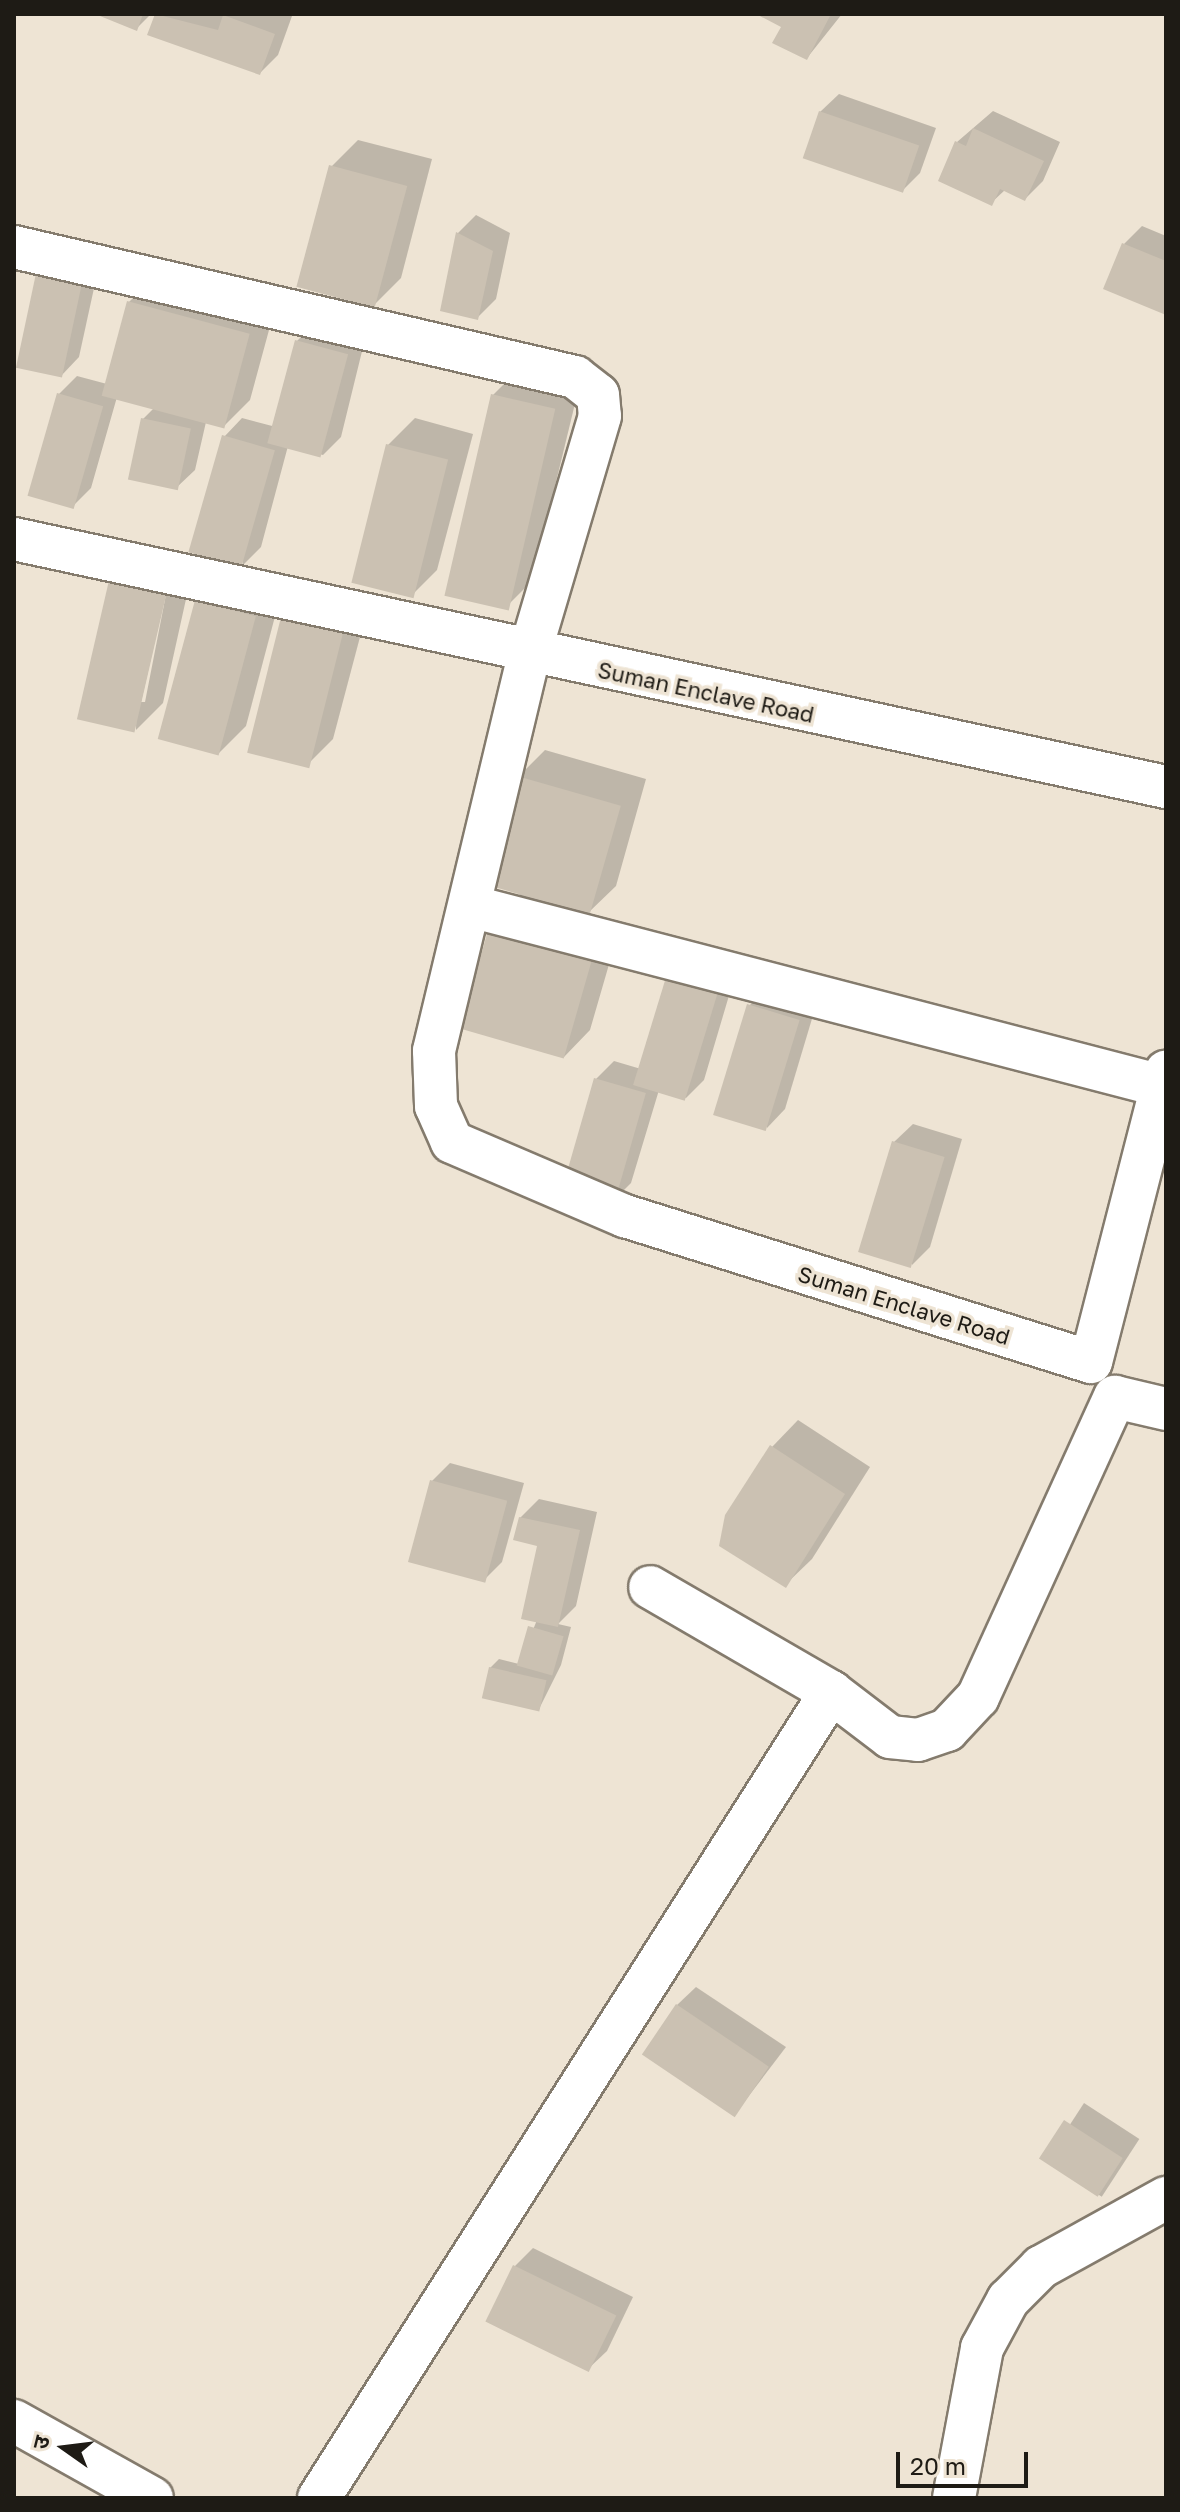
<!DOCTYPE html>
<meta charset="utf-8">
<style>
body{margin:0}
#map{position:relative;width:1180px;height:2512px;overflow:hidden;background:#eee4d4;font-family:"Golos Text","Noto Sans Devanagari",sans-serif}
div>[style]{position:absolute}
.shadow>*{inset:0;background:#0003;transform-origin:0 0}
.building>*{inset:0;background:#cbc1b2;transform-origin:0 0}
.roads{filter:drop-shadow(2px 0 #847b6d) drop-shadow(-2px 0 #847b6d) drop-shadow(0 2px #847b6d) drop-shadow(0 -2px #847b6d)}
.street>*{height:42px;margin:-21px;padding:0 21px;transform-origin:21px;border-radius:21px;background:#fff}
span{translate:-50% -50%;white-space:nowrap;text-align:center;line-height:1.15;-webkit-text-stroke:7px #eee4d4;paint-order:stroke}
.street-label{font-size:22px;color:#1e1b15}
.frame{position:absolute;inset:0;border:16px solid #1e1b15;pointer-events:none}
.north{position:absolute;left:24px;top:2408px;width:80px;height:80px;-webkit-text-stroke:6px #eee4d4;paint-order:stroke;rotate:284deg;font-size:22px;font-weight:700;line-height:32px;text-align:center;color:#1e1b15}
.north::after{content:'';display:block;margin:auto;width:28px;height:36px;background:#1e1b15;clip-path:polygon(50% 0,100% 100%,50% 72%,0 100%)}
.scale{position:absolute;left:896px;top:2452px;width:132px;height:36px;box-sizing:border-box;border:4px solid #1e1b15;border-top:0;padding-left:10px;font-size:24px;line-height:28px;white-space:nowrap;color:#1e1b15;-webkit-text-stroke:6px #eee4d4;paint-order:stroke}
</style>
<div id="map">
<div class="shadow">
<div style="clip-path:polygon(100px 14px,151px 14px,136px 29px)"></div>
<div style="clip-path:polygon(157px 14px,288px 14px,292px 16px,278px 55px,260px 73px,149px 34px)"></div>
<div style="clip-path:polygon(761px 14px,842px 14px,807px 58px,784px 26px)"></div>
<div style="clip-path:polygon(839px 94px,936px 128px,920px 173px,902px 191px,820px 112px)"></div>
<div style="clip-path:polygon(993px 111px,1060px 142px,1043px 181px,1025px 199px,1005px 190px,991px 203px,957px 142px)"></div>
<div style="clip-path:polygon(358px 140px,432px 159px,401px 278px,374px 305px,331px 167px)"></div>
<div style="clip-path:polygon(476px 215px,510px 233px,496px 299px,478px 317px,442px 310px,458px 233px)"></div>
<div style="clip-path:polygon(1142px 226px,1166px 236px,1166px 312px,1124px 244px)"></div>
<div style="clip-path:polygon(58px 247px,101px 256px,79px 357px,61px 376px)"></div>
<div style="clip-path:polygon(156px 275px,275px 308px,250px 400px,224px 426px,206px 422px,195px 470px,176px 488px,143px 419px,154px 408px,117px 397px,91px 488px,73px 506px,59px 394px,77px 376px,107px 384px,129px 302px)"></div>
<div style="clip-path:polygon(315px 323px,366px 335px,341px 437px,323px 455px,288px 446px,261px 547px,243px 565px,224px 437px,242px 418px,276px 427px,297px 341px)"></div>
<div style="clip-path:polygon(520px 368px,580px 383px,532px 581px,505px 608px,493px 395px)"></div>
<div style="clip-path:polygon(415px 418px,473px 434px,437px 570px,410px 597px,388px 445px)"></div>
<div style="clip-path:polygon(evenodd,138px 550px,194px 563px,163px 703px,136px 730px,138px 550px,169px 579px,145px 702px,141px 702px,169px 579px)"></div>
<div style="clip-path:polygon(224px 574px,282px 590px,246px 726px,219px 753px,197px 601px)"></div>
<div style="clip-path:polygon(369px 603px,333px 739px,306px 766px,284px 614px)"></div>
<div style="clip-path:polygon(545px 750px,646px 779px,616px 886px,588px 913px,621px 923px,590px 1030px,564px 1057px,493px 921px,521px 893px,518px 777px)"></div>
<div style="clip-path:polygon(736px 972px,704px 1080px,686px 1098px,659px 1090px,631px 1183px,613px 1201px,596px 1079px,614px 1061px,641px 1069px)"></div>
<div style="clip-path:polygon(767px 987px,817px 1002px,785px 1109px,767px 1128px,749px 1006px)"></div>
<div style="clip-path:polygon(913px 1124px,962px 1139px,930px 1247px,912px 1265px,894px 1142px)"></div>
<div style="clip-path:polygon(798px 1420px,870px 1467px,812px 1559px,785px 1585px,772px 1447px)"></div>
<div style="clip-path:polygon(450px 1463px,524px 1483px,502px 1562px,483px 1581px,432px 1481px)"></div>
<div style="clip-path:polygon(539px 1499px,597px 1512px,576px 1606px,558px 1624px,571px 1627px,561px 1665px,539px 1709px,490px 1668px,499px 1659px,519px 1664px,537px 1620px,539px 1544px,520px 1518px)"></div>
<div style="clip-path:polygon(696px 1987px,786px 2047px,735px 2114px,677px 2005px)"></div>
<div style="left:1084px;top:2103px;width:66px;height:69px;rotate:33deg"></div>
<div style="clip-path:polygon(533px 2248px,633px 2297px,607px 2351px,588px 2369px,514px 2267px)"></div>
</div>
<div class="building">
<div style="clip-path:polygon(95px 14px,143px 14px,137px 31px)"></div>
<div style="clip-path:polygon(155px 14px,218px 30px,223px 15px,275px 34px,260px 75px,147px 35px)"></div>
<div style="clip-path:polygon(756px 14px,826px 14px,830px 16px,807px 60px,772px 43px,781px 27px)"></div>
<div style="left:819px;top:111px;width:106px;height:50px;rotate:19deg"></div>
<div style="clip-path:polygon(973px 128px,1044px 161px,1025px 201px,1000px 189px,992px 206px,938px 181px,955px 141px,966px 146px)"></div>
<div style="left:329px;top:165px;width:81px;height:126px;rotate:15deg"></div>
<div style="clip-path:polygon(456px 232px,493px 251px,478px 320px,440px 311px)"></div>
<div style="clip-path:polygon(1122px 243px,1166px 261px,1166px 315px,1103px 289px)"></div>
<div style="left:38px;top:264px;width:47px;height:106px;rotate:12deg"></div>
<div style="left:127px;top:301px;width:127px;height:98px;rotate:15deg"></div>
<div style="left:295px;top:340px;width:55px;height:107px;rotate:15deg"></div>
<div style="left:57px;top:393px;width:48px;height:107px;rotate:16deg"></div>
<div style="left:491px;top:394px;width:66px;height:207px;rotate:13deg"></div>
<div style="left:141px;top:418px;width:51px;height:63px;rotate:12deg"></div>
<div style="left:222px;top:435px;width:55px;height:122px;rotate:16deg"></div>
<div style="left:386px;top:444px;width:64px;height:143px;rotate:14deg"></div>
<div style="left:110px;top:576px;width:59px;height:147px;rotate:13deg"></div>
<div style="left:195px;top:600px;width:63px;height:144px;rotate:15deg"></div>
<div style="left:282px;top:613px;width:64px;height:144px;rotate:14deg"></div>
<div style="left:517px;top:776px;width:108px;height:113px;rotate:16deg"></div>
<div style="left:491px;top:920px;width:108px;height:113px;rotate:16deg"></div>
<div style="left:667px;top:974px;width:54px;height:116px;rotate:17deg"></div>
<div style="left:747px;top:1004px;width:55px;height:116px;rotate:17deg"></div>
<div style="left:594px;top:1078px;width:54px;height:115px;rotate:16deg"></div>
<div style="left:892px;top:1141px;width:55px;height:116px;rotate:17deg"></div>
<div style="clip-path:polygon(770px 1445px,845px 1494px,786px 1588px,719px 1546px,725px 1515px)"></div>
<div style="left:430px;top:1480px;width:80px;height:85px;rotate:15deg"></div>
<div style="clip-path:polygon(519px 1517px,580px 1530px,558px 1627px,521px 1619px,537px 1546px,513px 1540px)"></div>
<div style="left:528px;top:1626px;width:37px;height:41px;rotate:16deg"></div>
<div style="left:489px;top:1667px;width:59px;height:32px;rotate:13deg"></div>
<div style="left:676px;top:2004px;width:112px;height:61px;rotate:34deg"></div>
<div style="left:1064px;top:2120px;width:70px;height:46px;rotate:33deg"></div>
<div style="left:513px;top:2265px;width:115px;height:63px;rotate:26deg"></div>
</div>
<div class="roads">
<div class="street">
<div style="left:14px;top:247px;width:576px;rotate:13.05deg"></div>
<div style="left:575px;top:377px;width:29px;rotate:38deg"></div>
<div style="left:598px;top:395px;width:21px;rotate:85deg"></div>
<div style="left:600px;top:416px;width:249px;rotate:106.5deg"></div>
<div style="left:529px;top:655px;width:407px;rotate:103.5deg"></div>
<div style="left:434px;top:1051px;width:55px;rotate:87.9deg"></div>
<div style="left:436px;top:1106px;width:39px;rotate:66deg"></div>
<div style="left:452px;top:1142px;width:188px;rotate:23.2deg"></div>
<div style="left:625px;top:1216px;width:488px;rotate:17.4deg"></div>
<div style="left:1091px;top:1362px;width:285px;rotate:-75.6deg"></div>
<div style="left:14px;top:539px;width:1178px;rotate:12.15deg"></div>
<div style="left:470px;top:906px;width:715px;rotate:14.58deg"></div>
<div style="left:1162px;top:1086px;width:15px;rotate:-74deg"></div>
<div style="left:1115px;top:1397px;width:52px;rotate:13.2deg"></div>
<div style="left:831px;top:1692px;width:74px;rotate:37.3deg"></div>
<div style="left:890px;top:1737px;width:28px;rotate:6deg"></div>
<div style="left:918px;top:1740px;width:31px;rotate:-19deg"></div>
<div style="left:947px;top:1730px;width:45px;rotate:-46.8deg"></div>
<div style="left:978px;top:1697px;width:330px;rotate:-65.5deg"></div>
<div style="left:14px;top:2421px;width:158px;rotate:29.2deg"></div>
<div style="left:319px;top:2498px;width:955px;rotate:-57.57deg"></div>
<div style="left:831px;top:1692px;width:209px;rotate:-149.9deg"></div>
<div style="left:954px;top:2498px;width:153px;rotate:-79.4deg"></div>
<div style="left:982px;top:2348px;width:55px;rotate:-61.6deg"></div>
<div style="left:1008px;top:2300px;width:47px;rotate:-45deg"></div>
<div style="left:1041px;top:2267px;width:143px;rotate:-28.9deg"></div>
</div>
</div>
<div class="street-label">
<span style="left:706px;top:692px;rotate:12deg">Suman Enclave Road</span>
<span style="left:904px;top:1305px;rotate:17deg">Suman Enclave Road</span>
</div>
<div class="frame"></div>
<div class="north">उ</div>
<div class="scale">20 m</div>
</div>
